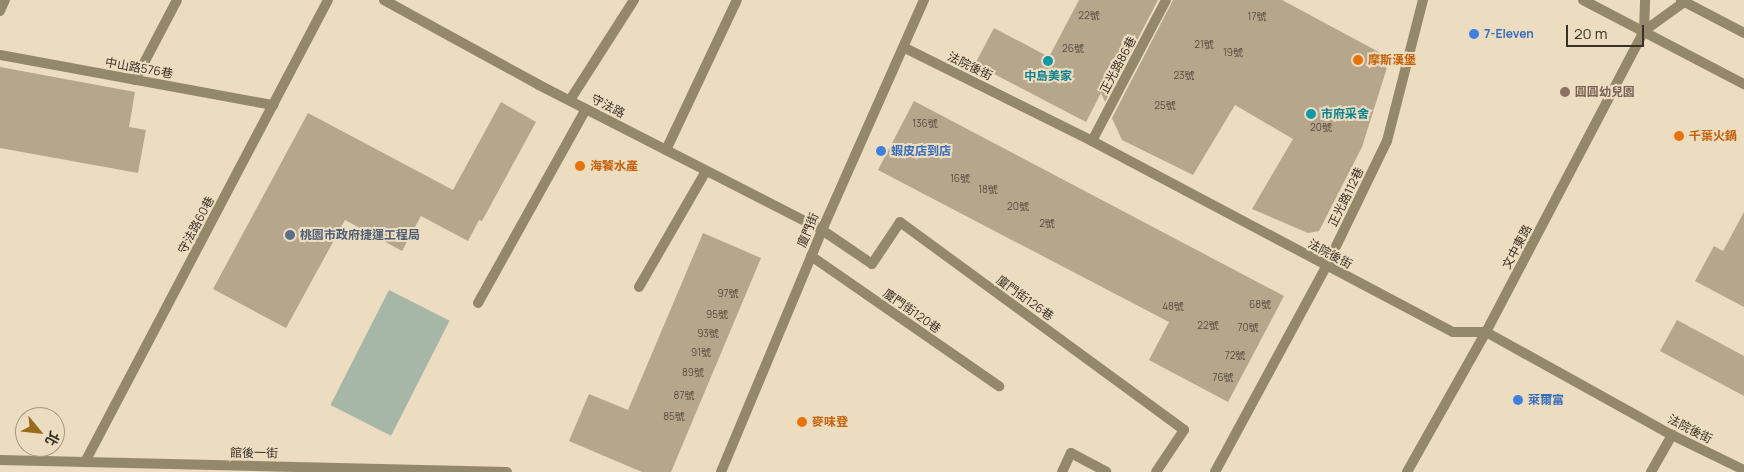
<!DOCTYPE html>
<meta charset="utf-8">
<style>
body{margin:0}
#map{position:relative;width:1744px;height:472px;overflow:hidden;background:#ecdcc0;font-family:Manrope,"Noto Sans TC",sans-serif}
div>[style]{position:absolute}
.green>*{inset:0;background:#a6b6a7;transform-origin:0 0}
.building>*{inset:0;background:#b6a68c}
.service>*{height:10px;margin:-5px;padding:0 5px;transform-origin:5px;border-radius:5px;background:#93896a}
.minor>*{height:10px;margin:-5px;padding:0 5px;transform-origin:5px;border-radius:5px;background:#93896a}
.tertiary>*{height:10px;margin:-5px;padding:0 5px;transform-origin:5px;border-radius:5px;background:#93896a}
.dots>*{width:14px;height:14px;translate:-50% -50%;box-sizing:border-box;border:2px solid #ecdcc0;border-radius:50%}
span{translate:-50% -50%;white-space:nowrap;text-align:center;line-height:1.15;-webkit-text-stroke:4px #ecdcc0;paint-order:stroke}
.number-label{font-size:10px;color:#584e40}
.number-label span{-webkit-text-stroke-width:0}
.shop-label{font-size:12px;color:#366cbe;font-weight:700}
.left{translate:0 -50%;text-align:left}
.food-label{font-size:12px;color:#c56008;font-weight:700}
.street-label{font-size:12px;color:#383127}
.culture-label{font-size:12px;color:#0d838f;font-weight:700}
.education-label{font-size:12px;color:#785e54;font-weight:700}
.service-label{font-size:12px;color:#4e5e75;font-weight:700}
.north{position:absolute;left:15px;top:407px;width:50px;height:50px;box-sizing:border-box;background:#ecdcc0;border:1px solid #a49883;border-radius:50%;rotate:118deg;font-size:14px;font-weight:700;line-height:20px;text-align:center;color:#383127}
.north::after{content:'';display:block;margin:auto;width:18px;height:22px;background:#9a6b1c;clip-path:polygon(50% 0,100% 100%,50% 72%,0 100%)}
.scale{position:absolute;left:1566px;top:25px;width:78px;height:22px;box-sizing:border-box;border:2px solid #383127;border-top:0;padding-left:6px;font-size:15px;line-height:18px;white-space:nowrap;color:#383127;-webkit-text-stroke:4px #ecdcc0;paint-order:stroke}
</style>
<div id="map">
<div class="green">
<div style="left:389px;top:290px;width:68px;height:129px;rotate:27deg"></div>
</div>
<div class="building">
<div style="clip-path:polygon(1079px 0,1158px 0,1105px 102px,1101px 93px,1086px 122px,975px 64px,994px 28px,1049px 57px)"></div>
<div style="clip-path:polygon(1173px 0,1282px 0,1390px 58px,1362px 147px,1319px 231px,1308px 233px,1252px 209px,1293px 139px,1235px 105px,1193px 175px,1122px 140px,1112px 118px)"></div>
<div style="clip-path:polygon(0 67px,135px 92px,129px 127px,146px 130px,138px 173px,0 148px)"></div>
<div style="clip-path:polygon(914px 101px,1284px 296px,1228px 402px,1149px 360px,1169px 322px,878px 170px)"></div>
<div style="clip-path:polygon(501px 102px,536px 122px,482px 221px,479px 220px,468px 241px,421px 216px,402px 251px,345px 220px,286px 328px,213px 289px,308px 113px,453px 190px)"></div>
<div style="clip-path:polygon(1744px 212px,1744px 307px,1695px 281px,1714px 246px,1723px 251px)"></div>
<div style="clip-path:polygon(703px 233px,761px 258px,671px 472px,642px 472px,569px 441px,589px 394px,628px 410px)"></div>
<div style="clip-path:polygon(1677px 320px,1744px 356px,1744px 396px,1660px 351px)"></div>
</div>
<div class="service">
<div style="left:0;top:11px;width:12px;rotate:-66deg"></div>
<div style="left:135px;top:80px;width:90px;rotate:-62.3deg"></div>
<div style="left:570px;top:100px;width:119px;rotate:-57.4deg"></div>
<div style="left:666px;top:150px;width:166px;rotate:-64.7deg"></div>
<div style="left:822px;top:230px;width:60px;rotate:34.2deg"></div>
<div style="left:872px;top:264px;width:50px;rotate:-56.3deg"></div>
<div style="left:900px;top:222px;width:352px;rotate:36.2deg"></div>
<div style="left:1184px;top:430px;width:50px;rotate:123.7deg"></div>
<div style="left:811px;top:256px;width:229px;rotate:34.7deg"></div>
<div style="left:639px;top:287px;width:134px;rotate:-60deg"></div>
<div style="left:478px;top:303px;width:222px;rotate:-60.9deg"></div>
<div style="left:85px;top:462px;width:522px;rotate:-62.26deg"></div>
<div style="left:1062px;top:472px;width:21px;rotate:-65deg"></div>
<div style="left:1071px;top:453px;width:40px;rotate:28deg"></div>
</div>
<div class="minor">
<div style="left:384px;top:0;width:177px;rotate:28.7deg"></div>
<div style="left:539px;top:85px;width:318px;rotate:27.1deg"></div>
<div style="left:905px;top:48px;width:209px;rotate:26.4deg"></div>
<div style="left:1092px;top:141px;width:408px;rotate:27.9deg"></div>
<div style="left:1453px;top:332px;width:33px"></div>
<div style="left:1486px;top:332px;width:213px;rotate:29deg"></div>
<div style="left:1672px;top:435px;width:80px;rotate:25.9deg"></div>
<div style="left:0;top:55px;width:278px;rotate:10.4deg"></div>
<div style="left:1092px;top:141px;width:159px;rotate:-62.3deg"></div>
<div style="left:0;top:460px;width:507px;rotate:1.36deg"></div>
<div style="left:721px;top:472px;width:262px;rotate:-67.3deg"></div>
<div style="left:822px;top:230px;width:252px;rotate:-66.1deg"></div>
<div style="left:1215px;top:472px;width:233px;rotate:-61.6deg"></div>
<div style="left:1326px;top:267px;width:140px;rotate:-64.2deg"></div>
<div style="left:1387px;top:141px;width:146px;rotate:-75.7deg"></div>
<div style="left:1407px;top:472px;width:161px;rotate:-60.6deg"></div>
<div style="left:1486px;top:332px;width:340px;rotate:-62.3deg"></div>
<div style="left:1651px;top:472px;width:43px;rotate:-60.4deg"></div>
</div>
<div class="tertiary">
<div style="left:1583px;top:0;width:182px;rotate:27.6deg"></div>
<div style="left:1681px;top:0;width:71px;rotate:27.6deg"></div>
<div style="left:1644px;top:31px;width:53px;rotate:-35.8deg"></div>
<div style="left:1644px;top:31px;width:31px;rotate:-88deg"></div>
</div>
<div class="dots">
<div style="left:1474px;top:34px;background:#3f7fe0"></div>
<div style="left:1358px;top:60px;background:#e8710a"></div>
<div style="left:1048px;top:61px;background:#0f9aa8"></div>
<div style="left:1565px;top:92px;background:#8d6e63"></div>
<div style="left:1311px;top:114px;background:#0f9aa8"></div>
<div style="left:1679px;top:136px;background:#e8710a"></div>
<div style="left:881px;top:151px;background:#3f7fe0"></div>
<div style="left:580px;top:166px;background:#e8710a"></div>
<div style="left:290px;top:235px;background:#5c6f8a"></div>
<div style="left:1518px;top:400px;background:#3f7fe0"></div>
<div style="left:802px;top:422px;background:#e8710a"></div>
</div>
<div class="number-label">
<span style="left:1089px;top:16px">22號</span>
<span style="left:1257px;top:17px">17號</span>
<span style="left:1204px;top:45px">21號</span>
<span style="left:1073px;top:49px">26號</span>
<span style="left:1233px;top:53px">19號</span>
<span style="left:1184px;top:76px">23號</span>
<span style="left:1165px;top:106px">25號</span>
<span style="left:925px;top:124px">136號</span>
<span style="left:1321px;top:128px">20號</span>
<span style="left:960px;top:179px">16號</span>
<span style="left:988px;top:190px">18號</span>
<span style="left:1018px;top:207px">20號</span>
<span style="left:1047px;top:224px">2號</span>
<span style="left:728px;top:294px">97號</span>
<span style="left:1260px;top:305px">68號</span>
<span style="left:1173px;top:307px">48號</span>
<span style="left:717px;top:315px">95號</span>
<span style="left:1208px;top:326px">22號</span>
<span style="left:1248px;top:328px">70號</span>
<span style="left:708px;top:334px">93號</span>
<span style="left:701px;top:353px">91號</span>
<span style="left:1235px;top:356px">72號</span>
<span style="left:693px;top:373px">89號</span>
<span style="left:1223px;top:378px">76號</span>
<span style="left:684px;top:396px">87號</span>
<span style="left:674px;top:417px">85號</span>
</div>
<div class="shop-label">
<span class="left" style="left:1484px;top:34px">7-Eleven</span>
<span class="left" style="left:891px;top:151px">蝦皮店到店</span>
<span class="left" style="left:1528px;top:400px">萊爾富</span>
</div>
<div class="food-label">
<span class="left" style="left:1368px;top:60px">摩斯漢堡</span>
<span class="left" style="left:1689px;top:136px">千葉火鍋</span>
<span class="left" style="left:590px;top:166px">海饕水產</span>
<span class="left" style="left:812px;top:422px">麥味登</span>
</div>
<div class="street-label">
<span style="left:1118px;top:65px;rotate:-62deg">正光路86巷</span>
<span style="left:970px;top:66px;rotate:26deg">法院後街</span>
<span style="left:139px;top:68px;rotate:10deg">中山路576巷</span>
<span style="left:608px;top:106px;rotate:27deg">守法路</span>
<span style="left:1346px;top:197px;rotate:-64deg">正光路112巷</span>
<span style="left:196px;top:225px;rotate:-62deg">守法路60巷</span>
<span style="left:808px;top:230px;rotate:-67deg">廈門街</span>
<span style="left:1517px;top:247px;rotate:-62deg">文中東路</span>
<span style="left:1330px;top:254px;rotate:28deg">法院後街</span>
<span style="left:1025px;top:298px;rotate:36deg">廈門街126巷</span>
<span style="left:912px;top:311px;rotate:35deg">廈門街120巷</span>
<span style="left:1690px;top:429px;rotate:27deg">法院後街</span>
<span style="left:254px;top:453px;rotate:1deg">館後一街</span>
</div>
<div class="culture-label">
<span style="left:1048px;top:76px">中島美家</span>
<span class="left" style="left:1321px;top:114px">市府采舍</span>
</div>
<div class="education-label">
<span class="left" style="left:1575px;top:92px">圓圓幼兒園</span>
</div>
<div class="service-label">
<span class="left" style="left:300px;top:235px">桃園市政府捷運工程局</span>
</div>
<div class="north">北</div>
<div class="scale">20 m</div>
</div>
